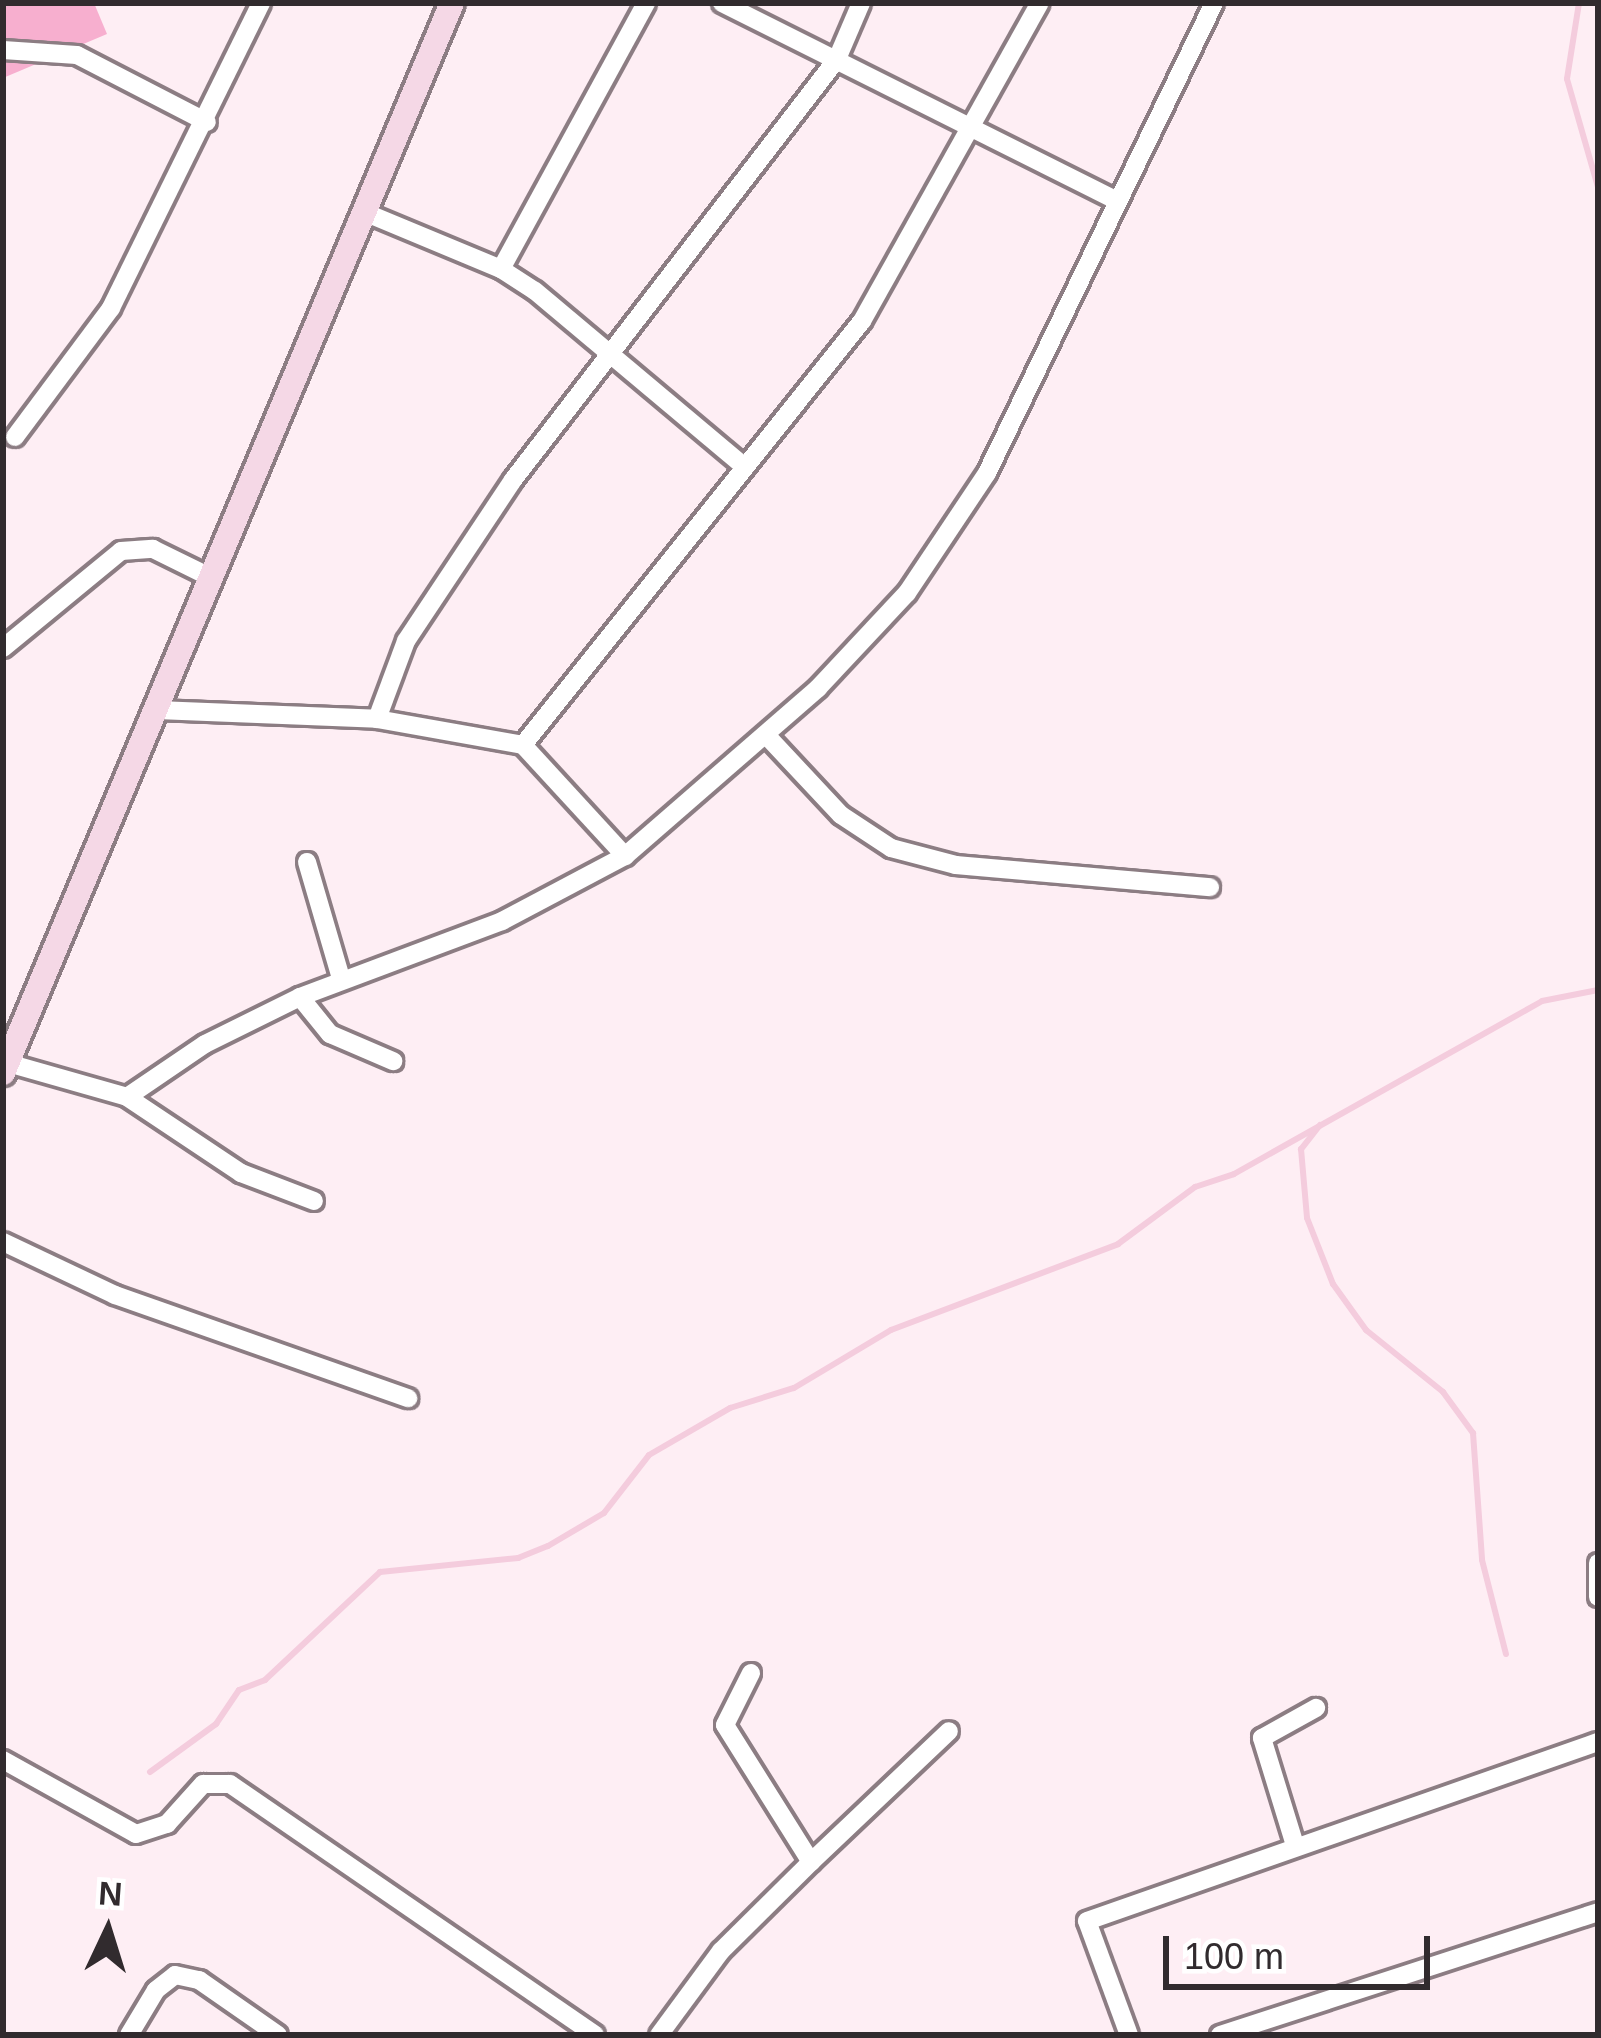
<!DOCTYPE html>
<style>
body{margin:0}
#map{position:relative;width:1601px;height:2038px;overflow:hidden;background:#feeef4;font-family:Helvetica,sans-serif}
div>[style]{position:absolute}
.green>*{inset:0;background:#f7afcf}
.stream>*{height:6px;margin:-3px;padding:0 3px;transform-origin:3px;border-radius:3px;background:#f4ccdd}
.roads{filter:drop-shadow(3px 0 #8c7d83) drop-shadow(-3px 0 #8c7d83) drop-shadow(0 3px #8c7d83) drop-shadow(0 -3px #8c7d83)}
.street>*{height:18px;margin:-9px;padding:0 9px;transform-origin:9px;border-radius:9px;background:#fff}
.secondary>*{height:24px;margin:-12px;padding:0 12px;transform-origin:12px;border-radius:12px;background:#f5d8e6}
span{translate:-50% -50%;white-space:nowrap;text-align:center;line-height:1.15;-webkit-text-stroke:12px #fff;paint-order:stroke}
.frame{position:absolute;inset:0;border:6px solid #312b2e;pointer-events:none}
.north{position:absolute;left:48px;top:1870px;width:120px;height:120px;-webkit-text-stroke:9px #fff;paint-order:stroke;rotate:4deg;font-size:33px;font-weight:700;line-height:48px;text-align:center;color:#312b2e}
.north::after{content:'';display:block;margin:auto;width:42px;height:54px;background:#312b2e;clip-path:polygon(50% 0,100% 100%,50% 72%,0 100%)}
.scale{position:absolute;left:1163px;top:1936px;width:267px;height:54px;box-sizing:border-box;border:6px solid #312b2e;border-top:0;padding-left:15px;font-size:36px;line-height:42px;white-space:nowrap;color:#312b2e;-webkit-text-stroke:9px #fff;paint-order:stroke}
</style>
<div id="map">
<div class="green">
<div style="clip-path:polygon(3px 3px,94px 3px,107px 34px,3px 78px)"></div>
</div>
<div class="stream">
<div style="left:1579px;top:3px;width:77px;rotate:99deg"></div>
<div style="left:1567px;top:79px;width:112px;rotate:74deg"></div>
<div style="left:1320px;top:1125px;width:31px;rotate:128deg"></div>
<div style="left:1301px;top:1149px;width:69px;rotate:85deg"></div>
<div style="left:1307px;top:1218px;width:71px;rotate:68.5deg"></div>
<div style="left:1333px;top:1284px;width:57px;rotate:54.3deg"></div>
<div style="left:1366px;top:1330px;width:99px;rotate:38.8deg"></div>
<div style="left:1443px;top:1392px;width:51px;rotate:53.8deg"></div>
<div style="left:1473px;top:1433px;width:127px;rotate:85.9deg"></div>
<div style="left:1482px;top:1560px;width:97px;rotate:75.7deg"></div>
<div style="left:150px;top:1772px;width:82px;rotate:-36deg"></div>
<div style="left:216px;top:1724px;width:41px;rotate:-55.9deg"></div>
<div style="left:239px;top:1690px;width:28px;rotate:-21deg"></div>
<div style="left:265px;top:1680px;width:158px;rotate:-43.2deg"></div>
<div style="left:380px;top:1572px;width:139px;rotate:-5.8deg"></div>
<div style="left:518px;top:1558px;width:32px;rotate:-22deg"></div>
<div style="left:548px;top:1546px;width:65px;rotate:-30.5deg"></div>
<div style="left:604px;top:1513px;width:73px;rotate:-52.2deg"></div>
<div style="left:649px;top:1455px;width:94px;rotate:-30.1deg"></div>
<div style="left:730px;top:1408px;width:67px;rotate:-17.4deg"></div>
<div style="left:794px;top:1388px;width:113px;rotate:-30.9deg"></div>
<div style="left:891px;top:1330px;width:243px;rotate:-20.7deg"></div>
<div style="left:1118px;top:1244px;width:96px;rotate:-36.5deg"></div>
<div style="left:1195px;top:1187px;width:41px;rotate:-18.4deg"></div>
<div style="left:1234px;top:1174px;width:353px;rotate:-29.3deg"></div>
<div style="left:1542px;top:1001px;width:57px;rotate:-11.1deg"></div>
</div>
<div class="roads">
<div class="street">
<div style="left:722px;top:3px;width:440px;rotate:26.6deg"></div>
<div style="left:3px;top:50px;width:74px;rotate:3.9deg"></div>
<div style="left:77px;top:55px;width:146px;rotate:27.3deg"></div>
<div style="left:364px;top:212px;width:148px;rotate:22.6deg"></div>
<div style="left:501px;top:269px;width:40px;rotate:32.9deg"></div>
<div style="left:535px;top:291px;width:274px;rotate:40deg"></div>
<div style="left:501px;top:269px;width:303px;rotate:-61.4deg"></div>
<div style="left:15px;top:437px;width:161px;rotate:-53.3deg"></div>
<div style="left:111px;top:308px;width:340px;rotate:-63.8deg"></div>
<div style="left:3px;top:648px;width:153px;rotate:-39.4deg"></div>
<div style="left:121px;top:551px;width:32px;rotate:-4deg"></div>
<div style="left:153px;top:549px;width:66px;rotate:26.2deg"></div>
<div style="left:157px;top:710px;width:220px;rotate:2.3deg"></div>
<div style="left:377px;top:719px;width:148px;rotate:10.1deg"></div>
<div style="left:523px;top:745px;width:151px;rotate:47.4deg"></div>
<div style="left:377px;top:719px;width:83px;rotate:-69.6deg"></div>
<div style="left:406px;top:641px;width:193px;rotate:-56.4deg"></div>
<div style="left:513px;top:480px;width:531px;rotate:-52.42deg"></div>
<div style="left:837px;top:59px;width:61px;rotate:-66.8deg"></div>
<div style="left:767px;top:736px;width:108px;rotate:46.9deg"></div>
<div style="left:841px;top:815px;width:60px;rotate:33.4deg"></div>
<div style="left:891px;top:848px;width:67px;rotate:14.7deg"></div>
<div style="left:956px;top:865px;width:255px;rotate:5deg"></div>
<div style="left:523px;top:745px;width:543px;rotate:-51.36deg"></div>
<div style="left:862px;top:321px;width:364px;rotate:-60.8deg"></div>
<div style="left:307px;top:862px;width:121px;rotate:73.7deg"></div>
<div style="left:300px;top:997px;width:48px;rotate:51deg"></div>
<div style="left:330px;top:1034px;width:69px;rotate:23.2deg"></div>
<div style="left:8px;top:1063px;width:124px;rotate:15.9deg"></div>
<div style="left:127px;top:1097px;width:137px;rotate:33.7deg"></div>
<div style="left:241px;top:1173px;width:78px;rotate:21deg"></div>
<div style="left:127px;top:1097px;width:94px;rotate:-34.2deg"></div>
<div style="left:205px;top:1044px;width:106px;rotate:-26.3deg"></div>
<div style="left:300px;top:997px;width:216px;rotate:-20.6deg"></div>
<div style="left:502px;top:921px;width:139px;rotate:-27.9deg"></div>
<div style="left:625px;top:856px;width:256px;rotate:-41deg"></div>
<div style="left:818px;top:688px;width:130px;rotate:-46.9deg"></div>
<div style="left:907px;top:593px;width:144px;rotate:-56.3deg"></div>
<div style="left:987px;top:473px;width:522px;rotate:-64.22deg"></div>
<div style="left:3px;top:1242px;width:124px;rotate:25.3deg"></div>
<div style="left:115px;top:1295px;width:311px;rotate:19.4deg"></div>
<div style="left:1598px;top:1563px;width:34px;rotate:90deg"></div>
<div style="left:751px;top:1673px;width:58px;rotate:116.6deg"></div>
<div style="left:725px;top:1725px;width:162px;rotate:57.9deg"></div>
<div style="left:811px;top:1862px;width:190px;rotate:-43.5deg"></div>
<div style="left:3px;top:1760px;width:152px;rotate:29.1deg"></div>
<div style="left:136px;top:1834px;width:33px;rotate:-18deg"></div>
<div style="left:167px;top:1824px;width:54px;rotate:-48deg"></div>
<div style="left:203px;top:1784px;width:27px"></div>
<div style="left:230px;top:1784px;width:443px;rotate:34.5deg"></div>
<div style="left:1294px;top:1842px;width:109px;rotate:-107.1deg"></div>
<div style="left:1262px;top:1738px;width:62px;rotate:-29.1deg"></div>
<div style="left:129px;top:2035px;width:52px;rotate:-59deg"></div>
<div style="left:156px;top:1990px;width:24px;rotate:-38deg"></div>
<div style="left:175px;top:1975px;width:25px;rotate:12deg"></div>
<div style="left:199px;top:1980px;width:96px;rotate:34.8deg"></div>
<div style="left:659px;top:2035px;width:104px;rotate:-53.6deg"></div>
<div style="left:721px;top:1951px;width:127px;rotate:-44.7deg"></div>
<div style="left:1129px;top:2035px;width:121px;rotate:-110.2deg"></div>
<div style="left:1087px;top:1921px;width:541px;rotate:-19.31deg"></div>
<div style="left:1220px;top:2035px;width:398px;rotate:-18deg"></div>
</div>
<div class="secondary">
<div style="left:3px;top:1073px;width:1160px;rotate:-67.24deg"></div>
</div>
</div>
<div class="frame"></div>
<div class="north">N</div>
<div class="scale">100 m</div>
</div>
